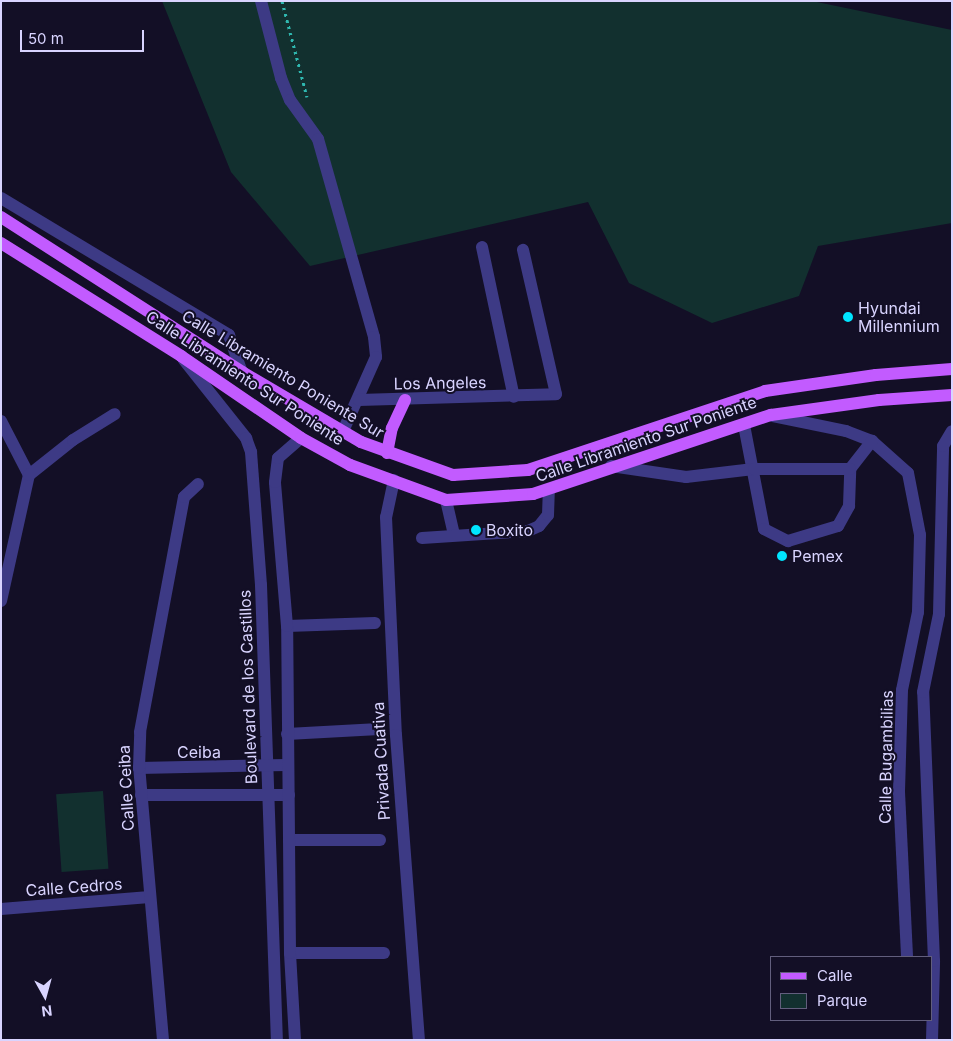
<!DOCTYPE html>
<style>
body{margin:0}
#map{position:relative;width:953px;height:1041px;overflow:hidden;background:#130f26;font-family:Inter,sans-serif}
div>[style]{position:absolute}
.green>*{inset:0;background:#12302f;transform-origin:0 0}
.path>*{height:3px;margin-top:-1.5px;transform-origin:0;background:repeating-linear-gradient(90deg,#2fb8b0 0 2.5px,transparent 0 6.5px)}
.minor>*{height:12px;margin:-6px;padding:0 6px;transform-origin:6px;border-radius:6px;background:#3d3a85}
.major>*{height:12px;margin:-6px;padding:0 6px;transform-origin:6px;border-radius:6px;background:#c25bff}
.dots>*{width:14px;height:14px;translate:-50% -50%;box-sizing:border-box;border:2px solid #130f26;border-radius:50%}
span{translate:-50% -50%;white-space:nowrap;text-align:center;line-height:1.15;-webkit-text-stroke:4px #130f26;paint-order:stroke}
.poi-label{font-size:16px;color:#d9d4ff}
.left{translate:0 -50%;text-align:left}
.street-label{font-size:16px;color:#d9d4ff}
.frame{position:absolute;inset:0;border:2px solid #d9d4ff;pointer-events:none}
.legend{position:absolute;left:770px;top:956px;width:162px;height:65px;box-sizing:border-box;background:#130f26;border:1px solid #625e7d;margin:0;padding:6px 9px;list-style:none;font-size:15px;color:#d9d4ff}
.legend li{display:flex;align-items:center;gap:10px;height:25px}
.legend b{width:25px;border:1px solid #625e7d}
.north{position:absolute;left:20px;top:971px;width:50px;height:50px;-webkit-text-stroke:4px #130f26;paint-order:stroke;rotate:173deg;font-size:14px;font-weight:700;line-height:20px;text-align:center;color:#d9d4ff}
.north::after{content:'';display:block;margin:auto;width:18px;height:22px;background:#d9d4ff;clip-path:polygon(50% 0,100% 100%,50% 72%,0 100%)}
.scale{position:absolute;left:20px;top:30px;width:124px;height:22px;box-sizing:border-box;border:2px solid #d9d4ff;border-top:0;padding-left:6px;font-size:15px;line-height:18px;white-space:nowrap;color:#d9d4ff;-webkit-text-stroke:4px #130f26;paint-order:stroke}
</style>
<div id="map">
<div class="green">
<div style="clip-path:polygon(162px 1px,812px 1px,952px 30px,952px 223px,818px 246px,799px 296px,712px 323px,629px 283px,588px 202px,310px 266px,231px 172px)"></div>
<div style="left:103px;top:791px;width:78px;height:47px;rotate:86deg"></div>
</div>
<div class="path">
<div style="left:282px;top:1px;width:99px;rotate:75.4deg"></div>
</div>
<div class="minor">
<div style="left:261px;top:1px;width:80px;rotate:75.4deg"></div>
<div style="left:281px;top:78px;width:24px;rotate:68deg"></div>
<div style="left:290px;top:100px;width:48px;rotate:54.3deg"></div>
<div style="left:318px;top:139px;width:206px;rotate:74.2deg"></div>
<div style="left:374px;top:337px;width:20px;rotate:84deg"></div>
<div style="left:376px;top:357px;width:81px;rotate:114deg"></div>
<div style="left:1px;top:198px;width:266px;rotate:31deg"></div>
<div style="left:229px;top:335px;width:39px;rotate:71deg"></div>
<div style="left:482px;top:247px;width:153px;rotate:78deg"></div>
<div style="left:184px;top:360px;width:100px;rotate:51.5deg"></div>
<div style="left:246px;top:438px;width:15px;rotate:70deg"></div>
<div style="left:251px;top:452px;width:133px;rotate:85.7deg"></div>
<div style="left:261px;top:585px;width:455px;rotate:88deg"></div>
<div style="left:359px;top:400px;width:197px;rotate:-1.7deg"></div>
<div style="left:556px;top:394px;width:148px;rotate:-102.9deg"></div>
<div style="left:773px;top:416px;width:75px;rotate:11.6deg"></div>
<div style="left:846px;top:431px;width:28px;rotate:21deg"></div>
<div style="left:872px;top:441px;width:48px;rotate:41.6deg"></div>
<div style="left:908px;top:473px;width:63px;rotate:79deg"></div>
<div style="left:920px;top:535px;width:77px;rotate:91.5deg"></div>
<div style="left:918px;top:612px;width:80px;rotate:101.6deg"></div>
<div style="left:902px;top:690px;width:102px;rotate:91.7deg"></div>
<div style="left:899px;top:792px;width:165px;rotate:87.2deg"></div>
<div style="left:1px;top:421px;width:61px;rotate:62.6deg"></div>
<div style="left:744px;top:425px;width:106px;rotate:79.1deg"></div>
<div style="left:764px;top:529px;width:27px;rotate:27deg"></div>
<div style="left:788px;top:541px;width:52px;rotate:-16.7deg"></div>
<div style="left:838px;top:526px;width:23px;rotate:-61deg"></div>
<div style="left:849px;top:506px;width:37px;rotate:-88deg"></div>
<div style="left:850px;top:469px;width:36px;rotate:-52deg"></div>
<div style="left:611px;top:466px;width:76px;rotate:8.3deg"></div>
<div style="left:686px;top:477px;width:68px;rotate:-6.7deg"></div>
<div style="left:754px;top:469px;width:96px"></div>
<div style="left:394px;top:480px;width:38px;rotate:102deg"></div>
<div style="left:386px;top:517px;width:218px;rotate:87.4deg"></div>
<div style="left:396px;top:735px;width:306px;rotate:85.7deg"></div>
<div style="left:446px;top:500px;width:36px;rotate:77deg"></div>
<div style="left:422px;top:538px;width:106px;rotate:-3.8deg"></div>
<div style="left:528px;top:531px;width:12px;rotate:-24deg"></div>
<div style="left:539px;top:526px;width:14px;rotate:-51deg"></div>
<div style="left:548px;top:515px;width:25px;rotate:-88deg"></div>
<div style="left:1px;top:601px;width:129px;rotate:-77.5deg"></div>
<div style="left:29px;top:475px;width:56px;rotate:-38.5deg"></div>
<div style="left:73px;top:440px;width:49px;rotate:-31.8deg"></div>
<div style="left:287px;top:626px;width:88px;rotate:-2deg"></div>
<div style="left:287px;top:734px;width:92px;rotate:-3.1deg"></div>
<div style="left:139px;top:768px;width:149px;rotate:-1.2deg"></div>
<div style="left:141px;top:795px;width:148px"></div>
<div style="left:289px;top:840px;width:91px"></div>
<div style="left:1px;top:909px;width:149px;rotate:-4.6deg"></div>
<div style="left:290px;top:953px;width:94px"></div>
<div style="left:163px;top:1040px;width:273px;rotate:-95deg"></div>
<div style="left:139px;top:768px;width:36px;rotate:-88deg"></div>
<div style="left:140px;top:732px;width:239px;rotate:-79.4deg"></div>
<div style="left:184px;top:497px;width:19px;rotate:-43deg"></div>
<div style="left:295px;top:1040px;width:87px;rotate:-93.3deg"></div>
<div style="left:290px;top:953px;width:327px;rotate:-90.5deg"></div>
<div style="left:287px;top:626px;width:144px;rotate:-94.8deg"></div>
<div style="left:275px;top:482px;width:24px;rotate:-83deg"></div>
<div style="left:278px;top:458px;width:30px;rotate:-41deg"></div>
<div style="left:932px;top:1040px;width:79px;rotate:-88.5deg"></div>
<div style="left:934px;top:961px;width:269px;rotate:-92.3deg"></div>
<div style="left:923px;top:692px;width:80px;rotate:-78.4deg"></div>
<div style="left:939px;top:614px;width:168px;rotate:-88.6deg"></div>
<div style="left:943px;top:446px;width:17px;rotate:-59deg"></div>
</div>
<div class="major">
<div style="left:1px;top:217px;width:287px;rotate:32.7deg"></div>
<div style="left:242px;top:372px;width:138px;rotate:30.5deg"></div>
<div style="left:361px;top:442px;width:98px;rotate:19.7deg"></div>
<div style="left:453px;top:475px;width:75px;rotate:-3.8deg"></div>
<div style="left:528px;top:470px;width:250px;rotate:-18.4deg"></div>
<div style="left:765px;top:391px;width:112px;rotate:-8.2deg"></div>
<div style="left:876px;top:375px;width:76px;rotate:-4.5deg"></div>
<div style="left:1px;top:243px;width:213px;rotate:32.1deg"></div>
<div style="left:181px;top:356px;width:145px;rotate:34.3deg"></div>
<div style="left:301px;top:438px;width:56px;rotate:28.9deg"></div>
<div style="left:350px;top:465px;width:102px;rotate:20deg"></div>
<div style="left:446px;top:500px;width:87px;rotate:-3.9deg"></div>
<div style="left:533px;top:494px;width:251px;rotate:-18.4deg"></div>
<div style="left:771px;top:415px;width:109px;rotate:-7.9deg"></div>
<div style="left:879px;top:400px;width:73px;rotate:-3.9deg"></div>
<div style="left:387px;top:453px;width:25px;rotate:-79deg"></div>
<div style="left:392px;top:428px;width:31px;rotate:-65deg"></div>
</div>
<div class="dots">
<div style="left:848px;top:317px;background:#00e5ff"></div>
<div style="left:476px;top:530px;background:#00e5ff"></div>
<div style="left:782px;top:556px;background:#00e5ff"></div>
</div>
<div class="poi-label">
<span class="left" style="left:858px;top:317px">Hyundai<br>Millennium</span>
<span class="left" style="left:486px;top:530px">Boxito</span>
<span class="left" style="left:792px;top:556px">Pemex</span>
</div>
<div class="street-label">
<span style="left:283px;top:374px;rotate:31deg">Calle Libramiento Poniente Sur</span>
<span style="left:245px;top:378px;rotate:33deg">Calle Libramiento Sur Poniente</span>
<span style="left:440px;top:383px;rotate:-1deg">Los Angeles</span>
<span style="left:646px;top:439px;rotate:-19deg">Calle Libramiento Sur Poniente</span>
<span style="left:248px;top:687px;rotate:-92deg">Boulevard de los Castillos</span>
<span style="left:199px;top:752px">Ceiba</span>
<span style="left:886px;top:757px;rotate:-89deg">Calle Bugambilias</span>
<span style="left:381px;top:761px;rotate:-93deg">Privada Cuativa</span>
<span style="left:126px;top:788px;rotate:-93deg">Calle Ceiba</span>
<span style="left:74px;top:887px;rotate:-4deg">Calle Cedros</span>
</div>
<div class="frame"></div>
<ul class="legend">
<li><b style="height:6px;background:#c25bff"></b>Calle</li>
<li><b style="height:14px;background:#12302f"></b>Parque</li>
</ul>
<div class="north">N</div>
<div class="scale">50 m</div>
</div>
